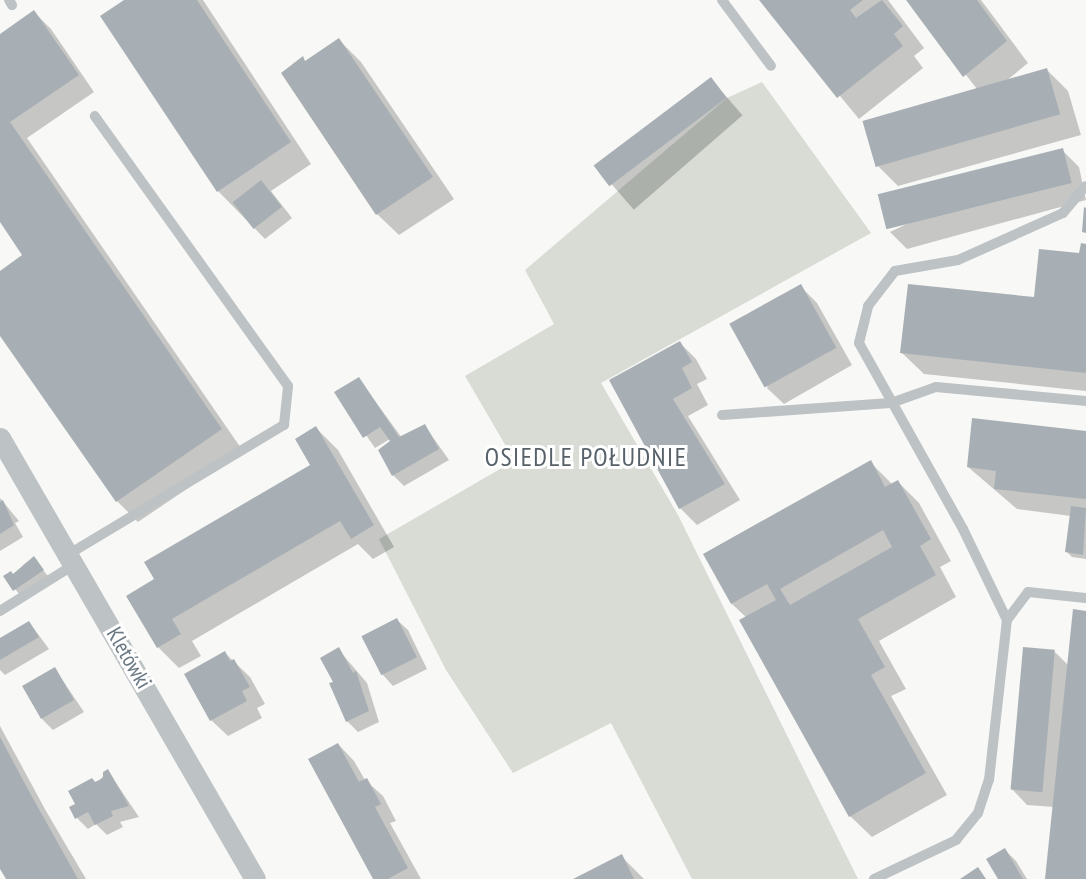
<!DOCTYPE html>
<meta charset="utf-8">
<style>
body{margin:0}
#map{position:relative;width:1086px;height:879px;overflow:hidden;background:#f8f8f6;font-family:"PT Sans Narrow",sans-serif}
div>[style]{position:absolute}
.green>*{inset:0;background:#d8dcd5}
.shadow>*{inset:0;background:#0003;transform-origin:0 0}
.building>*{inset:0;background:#a8afb4;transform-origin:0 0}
.lane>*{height:10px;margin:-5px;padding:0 5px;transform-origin:5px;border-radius:5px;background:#bdc2c5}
.street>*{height:21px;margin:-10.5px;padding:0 10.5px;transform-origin:10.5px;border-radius:10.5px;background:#bdc2c5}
span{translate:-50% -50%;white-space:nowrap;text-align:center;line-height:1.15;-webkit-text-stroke:6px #fff;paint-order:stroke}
.street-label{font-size:22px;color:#6a7883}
.quarter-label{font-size:26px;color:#576169;letter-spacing:1.5px}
</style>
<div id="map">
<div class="green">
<div style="clip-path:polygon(762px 82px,871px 233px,601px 383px,678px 515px,858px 879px,692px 879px,611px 723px,513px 773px,446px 670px,379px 539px,507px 465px,507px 448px,465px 376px,554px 324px,525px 270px,727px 98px)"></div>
</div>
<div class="shadow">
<div style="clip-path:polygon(127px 0,203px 0,311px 164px,271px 191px,292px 218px,265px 239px,218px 191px)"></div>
<div style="clip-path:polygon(761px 0,888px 0,924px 48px,914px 56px,923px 68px,859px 119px)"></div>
<div style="clip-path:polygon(907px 0,981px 0,1028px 63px,1006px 81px,1047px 70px,1068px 91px,1081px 135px,898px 186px,876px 164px,977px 89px)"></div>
<div style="clip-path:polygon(34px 12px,51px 29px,94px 92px,27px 138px,243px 451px,138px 522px,117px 501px,0 333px,0 273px,24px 256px,0 220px,0 36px)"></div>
<div style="clip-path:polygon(339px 40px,361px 62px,454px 199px,399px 235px,377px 214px,283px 73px,302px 58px,306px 62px)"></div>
<div style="left:711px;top:79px;width:48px;height:144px;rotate:49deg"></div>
<div style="clip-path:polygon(1062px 150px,1079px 167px,1086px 200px,907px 249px,890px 232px)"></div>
<div style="clip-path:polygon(1086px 245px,1086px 391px,924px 374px,902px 353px,1038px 299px)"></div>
<div style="clip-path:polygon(800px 286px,817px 303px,852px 365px,784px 404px,767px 388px)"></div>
<div style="clip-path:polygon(680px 343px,696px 359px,707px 379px,697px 384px,708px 405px,688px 416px,740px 500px,697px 525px,680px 508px,611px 381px)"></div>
<div style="clip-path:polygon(359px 379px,402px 438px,425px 426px,449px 460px,404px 486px,393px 475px,390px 439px,375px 448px,336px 392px)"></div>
<div style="clip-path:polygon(316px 428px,338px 450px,394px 547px,373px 559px,358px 544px,192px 641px,201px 656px,179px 668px,158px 647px,156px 580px,312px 465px)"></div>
<div style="clip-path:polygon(1086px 433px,1086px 559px,1072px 557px,1067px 552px,1071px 516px,1017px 509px,968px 467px)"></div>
<div style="clip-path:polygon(870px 462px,893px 485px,898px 482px,919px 503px,951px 561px,940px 567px,956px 597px,879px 641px,906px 689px,891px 696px,947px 795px,872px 837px,850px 816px,747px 618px,732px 604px,705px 554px)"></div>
<div style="clip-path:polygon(0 498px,19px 521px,15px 523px,23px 537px,0 551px)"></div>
<div style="clip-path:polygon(33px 558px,53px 582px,25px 601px,5px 577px,25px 569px,23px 565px)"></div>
<div style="clip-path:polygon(1086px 612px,1086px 879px,1047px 879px,1054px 807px,1027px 805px,1011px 788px,1055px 652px,1069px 666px)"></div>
<div style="clip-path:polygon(397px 620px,408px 630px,427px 669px,393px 686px,383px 675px)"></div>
<div style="clip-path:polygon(29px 622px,49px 649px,5px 675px,0 670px,0 640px)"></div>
<div style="clip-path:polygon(338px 649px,367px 683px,379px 722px,358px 732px,347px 721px)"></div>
<div style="clip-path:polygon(225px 653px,250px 677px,265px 704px,257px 708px,262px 718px,228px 736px,211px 720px)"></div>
<div style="clip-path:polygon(55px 669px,84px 712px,53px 730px,42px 719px)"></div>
<div style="clip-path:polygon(0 726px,46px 811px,86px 879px,7px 879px,0 866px)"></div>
<div style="clip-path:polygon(338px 744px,354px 761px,365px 780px,383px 796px,396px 821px,390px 823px,421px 879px,374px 879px)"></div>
<div style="clip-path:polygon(108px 771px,139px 817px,120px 822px,123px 827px,107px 835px,96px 824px,88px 829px,77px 818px,77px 804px)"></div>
<div style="clip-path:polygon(1005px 850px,1016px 861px,1027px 879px,1000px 879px)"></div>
<div style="clip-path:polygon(621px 856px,644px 879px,576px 879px)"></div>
</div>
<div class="building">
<div style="clip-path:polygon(124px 0,197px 0,291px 142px,217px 192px,100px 16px)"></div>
<div style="clip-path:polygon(759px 0,863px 0,850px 10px,856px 18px,882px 0,903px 26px,894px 34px,903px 46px,837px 98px)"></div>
<div style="clip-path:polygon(906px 0,977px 0,1007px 41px,963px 77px)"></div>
<div style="clip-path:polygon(34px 10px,79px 75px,10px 122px,222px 429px,116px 502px,0 336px,0 271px,22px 255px,0 222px,0 34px)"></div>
<div style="clip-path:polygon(339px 38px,433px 177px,376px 215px,281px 73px,303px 56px,305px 61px)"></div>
<div style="left:1047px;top:68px;width:48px;height:192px;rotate:74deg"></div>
<div style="left:711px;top:77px;width:26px;height:147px;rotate:53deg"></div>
<div style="left:1063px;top:148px;width:36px;height:191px;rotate:76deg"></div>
<div style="left:261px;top:180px;width:34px;height:36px;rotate:52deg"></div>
<div style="clip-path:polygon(1084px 207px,1086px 208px,1086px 233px,1082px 232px)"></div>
<div style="clip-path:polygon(1081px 243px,1086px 244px,1086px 373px,900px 353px,908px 284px,1034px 297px,1039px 249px,1079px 253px)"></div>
<div style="left:801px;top:284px;width:73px;height:82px;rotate:61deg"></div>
<div style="clip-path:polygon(680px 341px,692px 362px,682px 368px,692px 388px,673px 399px,725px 484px,679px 509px,609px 380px)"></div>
<div style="clip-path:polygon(359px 377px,399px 437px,425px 424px,439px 449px,392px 476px,378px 450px,390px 441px,380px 427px,363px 438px,334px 392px)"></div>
<div style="clip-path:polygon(972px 418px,1086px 431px,1086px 499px,994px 489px,996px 471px,967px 467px)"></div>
<div style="clip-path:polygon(316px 426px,374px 525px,351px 539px,340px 521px,172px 619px,181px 634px,157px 648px,126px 596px,154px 579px,144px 562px,310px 465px,295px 439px)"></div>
<div style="clip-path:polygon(evenodd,871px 460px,885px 487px,898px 480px,931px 539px,920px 546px,936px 575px,858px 619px,885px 667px,871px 675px,926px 773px,849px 817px,739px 620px,776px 600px,767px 584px,731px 604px,703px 554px,871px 460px,883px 530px,892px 547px,790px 605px,780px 589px,883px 530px)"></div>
<div style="clip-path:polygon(3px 500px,14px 525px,0 534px,0 502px)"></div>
<div style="clip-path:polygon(1071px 506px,1086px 508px,1083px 555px,1065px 552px)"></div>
<div style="clip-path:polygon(34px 556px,44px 570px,13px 591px,3px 576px,11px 571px,13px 574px)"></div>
<div style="clip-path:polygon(1073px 609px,1086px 611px,1086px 879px,1045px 879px)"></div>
<div style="left:397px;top:618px;width:44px;height:40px;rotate:63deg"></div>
<div style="clip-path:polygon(29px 621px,39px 637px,0 660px,0 638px)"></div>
<div style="clip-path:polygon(339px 647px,353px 673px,356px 671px,369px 711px,346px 722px,329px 683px,333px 682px,320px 658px)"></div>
<div style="left:1023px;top:647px;width:32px;height:143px;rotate:5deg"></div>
<div style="clip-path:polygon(225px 651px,230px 661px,234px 659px,250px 687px,242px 691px,247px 701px,210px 721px,184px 674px)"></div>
<div style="left:55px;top:667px;width:38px;height:38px;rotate:60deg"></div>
<div style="clip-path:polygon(0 737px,30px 793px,78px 879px,6px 879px,0 869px)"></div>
<div style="clip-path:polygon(338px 743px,359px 782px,367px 778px,381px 804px,375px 807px,408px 868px,388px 879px,373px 879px,308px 759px)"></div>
<div style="clip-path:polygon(108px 769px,129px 806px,111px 811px,113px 816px,95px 825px,88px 812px,75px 819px,69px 807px,75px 804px,68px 791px,92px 778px,95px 782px,103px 778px,103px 772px)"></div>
<div style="clip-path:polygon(1005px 848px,1023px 879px,998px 879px,986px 859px)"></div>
<div style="clip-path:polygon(622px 854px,634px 879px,573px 879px)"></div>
<div style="clip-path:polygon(978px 867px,986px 879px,960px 879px)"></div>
</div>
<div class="lane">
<div style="left:9px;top:0;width:6px;rotate:59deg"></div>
<div style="left:722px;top:0;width:82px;rotate:53.4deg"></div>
<div style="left:722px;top:415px;width:169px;rotate:-4.1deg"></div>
<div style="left:891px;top:403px;width:48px;rotate:-19.6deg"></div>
<div style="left:936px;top:387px;width:151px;rotate:5.3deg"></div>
<div style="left:69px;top:554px;width:251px;rotate:-31deg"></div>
<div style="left:284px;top:425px;width:39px;rotate:-84deg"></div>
<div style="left:288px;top:386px;width:332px;rotate:-125.6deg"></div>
<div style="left:0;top:611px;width:89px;rotate:-32.1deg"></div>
<div style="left:1007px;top:620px;width:101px;rotate:-115.8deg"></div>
<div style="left:963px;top:529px;width:213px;rotate:-119.2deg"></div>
<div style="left:859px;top:343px;width:38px;rotate:-76deg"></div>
<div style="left:868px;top:306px;width:44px;rotate:-52.4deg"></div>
<div style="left:895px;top:271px;width:64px;rotate:-9.9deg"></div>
<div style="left:958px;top:260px;width:115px;rotate:-24.1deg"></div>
<div style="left:1063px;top:213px;width:35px;rotate:-50deg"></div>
<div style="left:874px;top:879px;width:91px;rotate:-25.4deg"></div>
<div style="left:956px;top:840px;width:35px;rotate:-51deg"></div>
<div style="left:978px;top:813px;width:35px;rotate:-72deg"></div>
<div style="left:989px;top:780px;width:161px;rotate:-83.6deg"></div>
<div style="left:1007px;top:620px;width:35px;rotate:-53deg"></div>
<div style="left:1028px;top:592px;width:58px;rotate:5.9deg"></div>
</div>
<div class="street">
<div style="left:0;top:438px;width:509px;rotate:59.96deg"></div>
</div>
<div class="street-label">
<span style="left:129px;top:658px;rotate:60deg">Kletówki</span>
</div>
<div class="quarter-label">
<span style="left:586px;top:457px">OSIEDLE POŁUDNIE</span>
</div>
</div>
